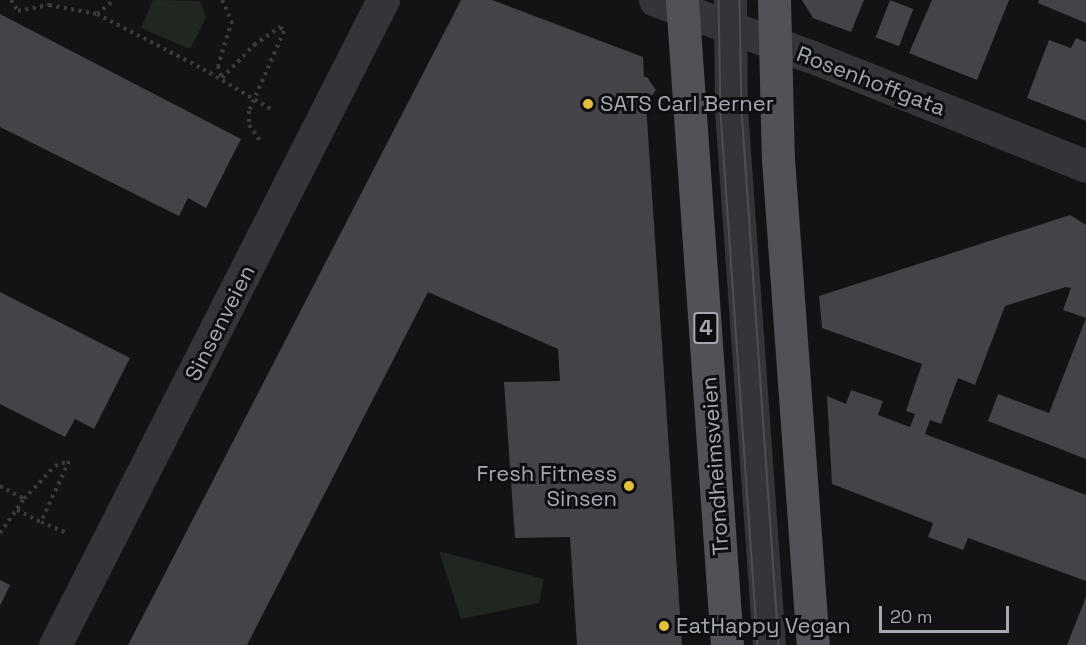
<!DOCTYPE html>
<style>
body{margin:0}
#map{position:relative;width:1086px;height:645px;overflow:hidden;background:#131315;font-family:"Space Grotesk",sans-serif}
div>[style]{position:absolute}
.green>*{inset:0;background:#202721}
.building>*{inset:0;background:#434348;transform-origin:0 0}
.path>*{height:4px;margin-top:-2px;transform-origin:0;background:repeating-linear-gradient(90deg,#3b3c40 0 3px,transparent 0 7.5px)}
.minor>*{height:33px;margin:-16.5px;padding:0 16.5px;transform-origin:16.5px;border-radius:16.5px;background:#353539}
.major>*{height:33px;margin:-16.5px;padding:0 16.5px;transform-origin:16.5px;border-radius:16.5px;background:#515158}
.tram>*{height:1.5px;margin:-0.75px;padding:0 0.75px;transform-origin:0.75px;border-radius:0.75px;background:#4e4f54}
.dots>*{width:16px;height:16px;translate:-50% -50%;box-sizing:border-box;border:3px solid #0e0e10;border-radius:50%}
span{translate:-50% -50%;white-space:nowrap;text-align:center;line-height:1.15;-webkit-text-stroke:6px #0e0e10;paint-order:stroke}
.shield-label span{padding:2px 4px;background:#0e0e10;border:2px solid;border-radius:4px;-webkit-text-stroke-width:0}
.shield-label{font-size:21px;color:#a6a9b4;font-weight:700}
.street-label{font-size:22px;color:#a6a9b4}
.poi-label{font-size:22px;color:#a6a9b4}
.left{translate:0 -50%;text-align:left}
.right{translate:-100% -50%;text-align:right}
.scale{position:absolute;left:879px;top:606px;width:130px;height:27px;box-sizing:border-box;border:3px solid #a6a9b4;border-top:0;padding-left:8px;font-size:18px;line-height:21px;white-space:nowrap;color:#a6a9b4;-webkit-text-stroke:4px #0e0e10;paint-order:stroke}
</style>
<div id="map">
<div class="green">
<div style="clip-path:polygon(153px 0,200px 1px,206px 18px,190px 49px,141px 28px)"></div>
<div style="clip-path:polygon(439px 551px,544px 579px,539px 603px,461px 619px)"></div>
</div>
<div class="building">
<div style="clip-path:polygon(461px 0,492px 0,643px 57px,644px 77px,647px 77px,656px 90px,646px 104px,682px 645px,577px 645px,570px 537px,515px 538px,504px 382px,560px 381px,558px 349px,428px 292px,247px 645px,128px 645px)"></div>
<div style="clip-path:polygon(802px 0,864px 0,851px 32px,813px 18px)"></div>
<div style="left:890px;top:0;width:25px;height:40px;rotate:21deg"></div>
<div style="clip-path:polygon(932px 0,1009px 0,977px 80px,909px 53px)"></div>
<div style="clip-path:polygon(1039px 0,1086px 0,1086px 23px,1038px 3px)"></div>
<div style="clip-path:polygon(0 14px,241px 139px,206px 208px,188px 198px,179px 216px,0 127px)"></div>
<div style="clip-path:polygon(1076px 38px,1086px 42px,1086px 121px,1027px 98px,1049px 40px,1071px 48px)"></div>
<div style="clip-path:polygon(1070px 215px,1086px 225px,1086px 459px,988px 421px,998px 394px,1049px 413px,1086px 318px,1063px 310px,1071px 288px,1066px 287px,1005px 306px,975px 385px,958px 378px,941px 424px,930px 420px,925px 434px,1086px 495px,1086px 581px,968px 538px,963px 550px,928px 537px,933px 523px,832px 484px,827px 396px,846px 404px,851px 390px,883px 401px,878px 415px,910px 427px,915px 414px,906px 411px,922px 364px,822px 328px,819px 296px)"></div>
<div style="clip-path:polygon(0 292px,130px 358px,94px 429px,75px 419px,65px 437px,0 404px)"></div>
<div style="clip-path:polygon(0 580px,10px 585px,0 606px)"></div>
<div style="clip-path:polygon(1086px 597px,1086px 645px,1067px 645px)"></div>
</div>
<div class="path">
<div style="left:11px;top:0;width:13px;rotate:58deg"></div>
<div style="left:18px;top:11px;width:32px;rotate:-11deg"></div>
<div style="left:49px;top:5px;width:49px;rotate:10.6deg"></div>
<div style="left:97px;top:14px;width:119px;rotate:27.4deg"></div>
<div style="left:203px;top:69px;width:82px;rotate:30.6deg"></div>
<div style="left:222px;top:0;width:23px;rotate:65deg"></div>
<div style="left:232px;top:21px;width:47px;rotate:107.3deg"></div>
<div style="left:218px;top:66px;width:13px;rotate:72deg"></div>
<div style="left:222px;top:78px;width:46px;rotate:-45.9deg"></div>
<div style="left:254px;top:45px;width:32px;rotate:-35deg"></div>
<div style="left:280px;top:27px;width:6px;rotate:45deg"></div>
<div style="left:284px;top:31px;width:87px;rotate:113.6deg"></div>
<div style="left:249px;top:111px;width:14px;rotate:90deg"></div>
<div style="left:249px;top:125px;width:19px;rotate:55deg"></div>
<div style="left:97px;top:14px;width:22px;rotate:-39deg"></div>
<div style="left:0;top:486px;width:27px;rotate:28deg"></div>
<div style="left:17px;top:510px;width:27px;rotate:27deg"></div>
<div style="left:0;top:533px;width:42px;rotate:-54.8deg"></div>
<div style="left:24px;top:499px;width:45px;rotate:-46.8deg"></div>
<div style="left:55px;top:466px;width:15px;rotate:-20deg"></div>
<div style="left:69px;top:461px;width:67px;rotate:114.7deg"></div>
<div style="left:41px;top:522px;width:28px;rotate:23deg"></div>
</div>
<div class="minor">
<div style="left:655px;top:0;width:165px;rotate:19.9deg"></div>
<div style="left:810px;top:56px;width:297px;rotate:21.7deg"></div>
<div style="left:730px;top:0;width:110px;rotate:89.5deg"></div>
<div style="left:731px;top:110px;width:536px;rotate:85.94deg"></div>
<div style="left:55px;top:645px;width:724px;rotate:-63.05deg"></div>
</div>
<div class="major">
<div style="left:682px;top:0;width:647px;rotate:86.01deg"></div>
<div style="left:774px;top:0;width:159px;rotate:88.6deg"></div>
<div style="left:778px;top:159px;width:487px;rotate:85.9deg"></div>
</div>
<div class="tram">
<div style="left:719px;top:0;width:113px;rotate:89deg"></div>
<div style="left:721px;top:113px;width:533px;rotate:86.02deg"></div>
<div style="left:740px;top:0;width:110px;rotate:89deg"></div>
<div style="left:742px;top:110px;width:536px;rotate:86.04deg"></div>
</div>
<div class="dots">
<div style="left:588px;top:104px;background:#e1c03f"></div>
<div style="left:629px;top:486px;background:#e1c03f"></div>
<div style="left:664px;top:626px;background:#e1c03f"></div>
</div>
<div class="shield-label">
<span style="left:706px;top:328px">4</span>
</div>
<div class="street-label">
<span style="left:871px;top:81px;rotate:21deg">Rosenhoffgata</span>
<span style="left:220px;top:323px;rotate:-63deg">Sinsenveien</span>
<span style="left:715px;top:466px;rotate:-94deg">Trondheimsveien</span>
</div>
<div class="poi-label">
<span class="left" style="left:600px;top:104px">SATS Carl Berner</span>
<span class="right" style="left:617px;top:486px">Fresh Fitness<br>Sinsen</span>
<span class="left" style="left:676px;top:626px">EatHappy Vegan</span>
</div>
<div class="scale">20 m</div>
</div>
